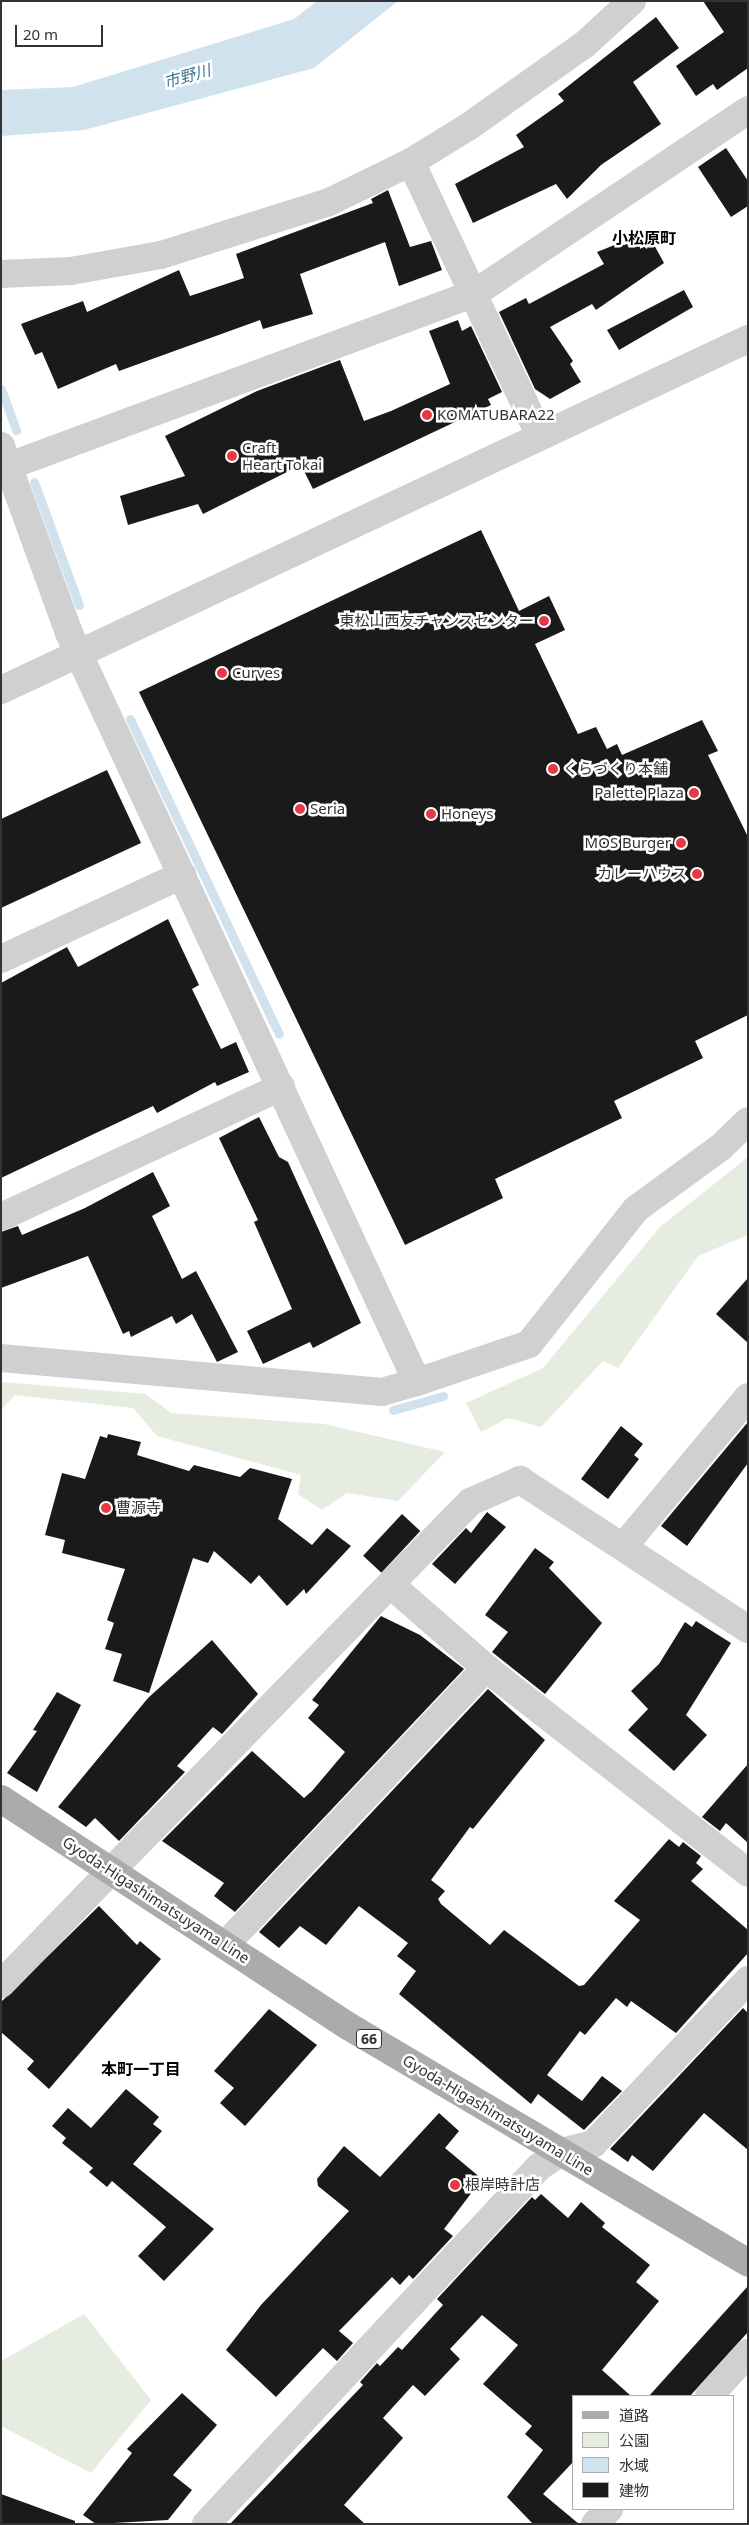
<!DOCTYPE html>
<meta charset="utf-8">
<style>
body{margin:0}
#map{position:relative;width:749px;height:2525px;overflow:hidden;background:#fff;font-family:"Noto Sans","Noto Sans JP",sans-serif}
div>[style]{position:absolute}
.green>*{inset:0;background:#e6ecdf}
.water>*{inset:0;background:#cfe2ee}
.stream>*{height:9px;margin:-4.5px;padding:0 4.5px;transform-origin:4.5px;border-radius:4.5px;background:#cfe2ee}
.building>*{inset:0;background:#1a1a1a;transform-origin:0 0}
.minor>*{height:28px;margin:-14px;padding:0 14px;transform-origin:14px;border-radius:14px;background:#d0d0d0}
.major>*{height:28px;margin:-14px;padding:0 14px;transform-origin:14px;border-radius:14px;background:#ababab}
.dots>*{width:14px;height:14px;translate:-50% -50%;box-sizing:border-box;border:2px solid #fff;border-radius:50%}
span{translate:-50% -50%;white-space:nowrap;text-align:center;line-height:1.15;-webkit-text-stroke:5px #fff;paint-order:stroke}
.shield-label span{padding:1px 4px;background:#fff;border:1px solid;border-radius:4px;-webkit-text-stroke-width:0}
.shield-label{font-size:14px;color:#333;font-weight:700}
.poi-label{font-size:15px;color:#333}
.left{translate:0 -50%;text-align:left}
.right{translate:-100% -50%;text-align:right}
.street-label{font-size:15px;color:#333}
.water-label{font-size:16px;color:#3f7597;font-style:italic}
.neighbourhood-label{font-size:16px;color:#000;font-weight:700}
.frame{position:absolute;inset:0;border:2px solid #333;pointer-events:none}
.legend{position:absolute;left:572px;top:2395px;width:162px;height:115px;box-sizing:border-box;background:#fff;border:1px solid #adadad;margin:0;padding:6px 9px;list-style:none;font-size:15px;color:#333}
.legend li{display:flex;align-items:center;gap:10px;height:25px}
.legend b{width:25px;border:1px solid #adadad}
.scale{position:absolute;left:15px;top:25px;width:88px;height:22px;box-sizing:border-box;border:2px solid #333;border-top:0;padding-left:6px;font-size:15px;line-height:18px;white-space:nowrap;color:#333;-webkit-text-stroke:4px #fff;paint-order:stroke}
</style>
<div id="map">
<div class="green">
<div style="clip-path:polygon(748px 1157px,748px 1235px,698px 1256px,618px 1368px,603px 1361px,541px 1427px,508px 1418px,481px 1432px,466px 1403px,543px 1368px,660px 1227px)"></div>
<div style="clip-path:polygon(1px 1382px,146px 1394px,171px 1413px,324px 1424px,445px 1452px,398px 1501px,347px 1493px,322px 1510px,298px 1494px,301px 1475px,157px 1436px,133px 1408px,15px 1395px,1px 1410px)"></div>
<div style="clip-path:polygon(84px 2314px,151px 2400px,91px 2473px,1px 2426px,1px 2361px)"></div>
</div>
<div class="water">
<div style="clip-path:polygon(317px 1px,398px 1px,314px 68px,84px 130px,1px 136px,1px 90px,73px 87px,294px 19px)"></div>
</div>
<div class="stream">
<div style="left:1px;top:389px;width:44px;rotate:69.9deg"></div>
<div style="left:34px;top:482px;width:131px;rotate:69.9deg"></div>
<div style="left:130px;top:719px;width:348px;rotate:64.7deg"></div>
<div style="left:393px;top:1410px;width:52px;rotate:-15.6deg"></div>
</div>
<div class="building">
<div style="clip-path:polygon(703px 1px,748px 1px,748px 68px,717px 90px,713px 84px,696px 96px,676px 66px,724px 32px)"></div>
<div style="clip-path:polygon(656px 17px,679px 48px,633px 82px,661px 124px,601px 165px,567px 199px,556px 184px,473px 223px,455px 184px,524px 147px,516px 135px,564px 101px,558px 94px)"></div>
<div style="clip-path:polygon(726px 148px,748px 181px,748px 206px,731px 217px,698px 167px)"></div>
<div style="clip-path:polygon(388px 190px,410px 247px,431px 241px,442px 270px,399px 286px,385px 242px,300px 274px,313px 314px,263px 329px,260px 320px,119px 371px,116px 364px,58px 389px,42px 352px,35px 355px,21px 324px,83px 301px,87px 312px,179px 270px,190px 296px,244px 278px,236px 254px,373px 203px,371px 199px)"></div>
<div style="clip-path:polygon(647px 232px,664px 263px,596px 310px,592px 304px,550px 327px,573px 361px,570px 364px,581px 382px,550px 399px,535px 389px,499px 312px,526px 298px,529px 304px,604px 264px,597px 252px)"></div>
<div style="clip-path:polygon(684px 290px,693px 307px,619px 350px,607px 330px)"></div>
<div style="clip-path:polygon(458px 320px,462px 331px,471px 326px,502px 392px,488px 399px,491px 405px,313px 489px,301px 465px,203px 514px,198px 504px,128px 525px,120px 496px,185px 476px,165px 436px,257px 391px,340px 360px,364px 421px,391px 411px,450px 384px,429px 331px)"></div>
<div style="clip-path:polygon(481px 530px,519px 611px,549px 596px,565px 630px,535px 644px,578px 734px,596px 727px,607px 749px,617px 744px,622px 755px,702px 720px,718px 751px,708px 755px,748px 837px,748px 1015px,695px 1041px,703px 1058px,614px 1101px,622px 1118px,495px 1179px,503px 1198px,405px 1245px,139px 692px)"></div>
<div style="clip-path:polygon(107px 770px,141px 843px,1px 908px,1px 819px)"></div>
<div style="clip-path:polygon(168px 919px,199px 985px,192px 989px,221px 1049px,236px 1042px,249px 1072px,217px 1086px,215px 1082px,157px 1113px,153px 1106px,1px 1178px,1px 983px,67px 947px,78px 967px)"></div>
<div style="clip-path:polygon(259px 1117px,279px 1157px,288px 1162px,361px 1323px,313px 1348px,310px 1342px,263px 1364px,247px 1331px,292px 1309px,254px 1222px,258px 1220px,219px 1138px)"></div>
<div style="clip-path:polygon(153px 1172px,170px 1206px,152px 1216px,182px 1279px,196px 1271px,238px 1352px,217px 1362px,192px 1314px,176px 1324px,172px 1316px,131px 1337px,129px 1331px,123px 1334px,88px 1256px,1px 1288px,1px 1232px,18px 1226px,22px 1235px,85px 1208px)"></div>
<div style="clip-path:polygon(748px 1278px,748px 1343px,716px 1314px)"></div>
<div style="clip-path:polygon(748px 1422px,748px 1463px,687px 1546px,661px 1526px)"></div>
<div style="clip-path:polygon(621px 1426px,643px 1444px,634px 1455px,639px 1459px,608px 1499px,581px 1479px)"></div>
<div style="clip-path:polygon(108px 1434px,141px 1442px,137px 1455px,189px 1471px,194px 1465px,240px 1477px,250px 1468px,292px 1479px,278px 1519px,312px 1545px,327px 1528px,351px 1546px,306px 1594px,304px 1589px,287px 1606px,259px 1575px,251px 1584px,214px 1551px,208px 1563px,193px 1558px,149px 1693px,113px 1681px,122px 1654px,105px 1649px,114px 1623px,107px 1620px,125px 1569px,62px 1553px,65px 1540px,45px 1535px,62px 1473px,85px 1479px,100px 1436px,107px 1438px)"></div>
<div style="clip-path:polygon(487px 1512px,506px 1527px,455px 1584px,432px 1564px,466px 1528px,471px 1533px)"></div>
<div style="left:402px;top:1514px;width:25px;height:57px;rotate:43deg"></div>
<div style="clip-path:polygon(535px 1548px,554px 1562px,549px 1568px,602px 1623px,545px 1694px,492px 1652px,508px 1632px,485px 1615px)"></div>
<div style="clip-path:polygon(381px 1616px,420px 1635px,464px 1669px,235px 1912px,214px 1896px,224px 1883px,162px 1841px,252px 1751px,304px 1798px,312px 1791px,345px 1752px,308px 1718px,319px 1705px,312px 1700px)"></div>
<div style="clip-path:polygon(696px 1621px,731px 1643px,686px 1715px,707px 1735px,674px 1771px,628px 1730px,648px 1709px,631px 1691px,659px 1664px,685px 1622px,692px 1627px)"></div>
<div style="clip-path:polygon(212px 1640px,258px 1694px,222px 1734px,213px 1727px,177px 1766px,185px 1772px,119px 1841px,95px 1818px,86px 1827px,58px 1807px,148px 1698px)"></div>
<div style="clip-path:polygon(488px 1689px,545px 1740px,473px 1829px,470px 1827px,431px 1880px,445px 1891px,438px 1899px,441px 1904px,490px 1945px,504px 1930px,579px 1986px,584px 1985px,640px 1920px,614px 1901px,669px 1839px,679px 1847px,683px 1842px,701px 1856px,696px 1863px,703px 1869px,691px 1881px,748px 1930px,748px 1953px,676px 2033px,631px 2001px,627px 2007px,616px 1998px,585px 2035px,580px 2031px,547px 2075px,582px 2101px,602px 2076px,622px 2091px,584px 2130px,538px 2094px,531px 2104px,399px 1994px,416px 1971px,397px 1956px,408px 1943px,359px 1906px,326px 1945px,300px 1926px,279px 1948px,259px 1932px)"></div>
<div style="clip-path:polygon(57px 1692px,81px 1705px,37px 1792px,7px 1773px,37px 1731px,33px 1730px)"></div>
<div style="clip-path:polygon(748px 1764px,748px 1843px,726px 1823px,720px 1831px,702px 1817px)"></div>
<div style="clip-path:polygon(99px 1906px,137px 1945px,140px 1941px,161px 1959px,49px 2089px,27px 2069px,34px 2061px,1px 2032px,1px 2002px)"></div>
<div style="clip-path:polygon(743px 2008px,748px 2013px,748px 2150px,704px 2113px,653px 2171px,632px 2155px,628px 2162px,610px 2149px)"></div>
<div style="clip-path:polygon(269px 2009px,317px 2045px,245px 2126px,220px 2103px,234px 2088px,214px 2071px)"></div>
<div style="clip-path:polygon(126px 2089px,159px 2117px,153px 2124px,162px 2131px,133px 2164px,214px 2229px,164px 2281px,138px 2256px,166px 2227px,112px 2181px,107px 2187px,89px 2172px,93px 2168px,62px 2143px,66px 2138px,52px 2126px,68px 2108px,91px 2128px)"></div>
<div style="clip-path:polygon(439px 2113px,459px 2131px,445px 2148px,482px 2179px,444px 2229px,453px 2236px,413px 2279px,409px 2275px,400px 2285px,392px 2277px,339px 2331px,353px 2343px,337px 2361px,323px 2348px,276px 2397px,226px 2350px,261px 2305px,349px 2211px,318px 2186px,317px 2179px,344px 2146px,380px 2177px)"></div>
<div style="clip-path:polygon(541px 2194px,568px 2218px,581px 2202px,605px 2223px,602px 2227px,650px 2265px,636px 2282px,659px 2301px,602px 2370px,631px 2396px,573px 2396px,573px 2462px,543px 2494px,579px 2524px,533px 2524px,507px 2497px,543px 2450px,525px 2434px,532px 2426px,483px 2384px,518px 2345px,482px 2315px,450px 2349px,460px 2359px,425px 2396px,413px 2385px,383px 2418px,403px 2438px,344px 2505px,365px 2524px,230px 2524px,363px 2385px,360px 2382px,377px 2363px,380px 2366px,398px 2347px,402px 2350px,443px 2305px,437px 2299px,532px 2197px,535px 2200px)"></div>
<div style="clip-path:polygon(748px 2286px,748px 2332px,690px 2396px,649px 2396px)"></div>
<div style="clip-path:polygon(182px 2393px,217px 2425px,173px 2475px,192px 2490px,168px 2520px,96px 2524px,83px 2515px,132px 2453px,127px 2449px)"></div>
<div style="clip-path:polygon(1px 2494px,75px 2521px,75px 2524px,1px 2524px)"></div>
</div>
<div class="minor">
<div style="left:411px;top:162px;width:303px;rotate:64.8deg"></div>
<div style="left:1px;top:274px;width:70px;rotate:-2.5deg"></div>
<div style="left:71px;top:271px;width:91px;rotate:-10.1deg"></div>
<div style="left:161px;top:255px;width:176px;rotate:-17.5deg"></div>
<div style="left:329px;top:202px;width:91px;rotate:-26deg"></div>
<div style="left:411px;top:162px;width:67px;rotate:-31.6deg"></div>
<div style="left:468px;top:127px;width:142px;rotate:-35.3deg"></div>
<div style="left:584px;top:45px;width:65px;rotate:-42.5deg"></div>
<div style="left:1px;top:446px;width:199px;rotate:70deg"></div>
<div style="left:69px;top:633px;width:826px;rotate:65.08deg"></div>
<div style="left:1px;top:469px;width:506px;rotate:-20.37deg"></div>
<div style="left:475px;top:293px;width:329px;rotate:-33.8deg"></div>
<div style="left:1px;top:690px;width:825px;rotate:-25.17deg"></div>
<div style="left:1px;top:959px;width:200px;rotate:-24.9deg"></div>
<div style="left:1px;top:1217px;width:309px;rotate:-24.9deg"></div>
<div style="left:1px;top:1358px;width:383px;rotate:5.1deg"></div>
<div style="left:382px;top:1392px;width:36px;rotate:-16deg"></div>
<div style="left:417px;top:1382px;width:118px;rotate:-18.7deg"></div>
<div style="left:529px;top:1344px;width:172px;rotate:-51.6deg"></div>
<div style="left:636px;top:1209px;width:105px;rotate:-36.1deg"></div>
<div style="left:721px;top:1147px;width:37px;rotate:-44deg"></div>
<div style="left:623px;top:1547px;width:195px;rotate:-50.2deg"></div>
<div style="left:391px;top:1585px;width:126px;rotate:41.1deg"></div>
<div style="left:486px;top:1668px;width:333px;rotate:38deg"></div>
<div style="left:225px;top:1945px;width:381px;rotate:-46.7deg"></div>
<div style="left:1px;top:1984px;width:673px;rotate:-45.78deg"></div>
<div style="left:470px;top:1502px;width:55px;rotate:-23.7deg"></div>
<div style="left:520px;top:1480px;width:272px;rotate:33.2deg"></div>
<div style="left:709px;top:2396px;width:58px;rotate:-47.8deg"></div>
<div style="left:206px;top:2524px;width:488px;rotate:-47deg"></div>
<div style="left:539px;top:2167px;width:27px;rotate:-34deg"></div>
<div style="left:561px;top:2152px;width:33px;rotate:-14deg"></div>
<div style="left:593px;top:2144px;width:226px;rotate:-46.6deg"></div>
<div style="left:595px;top:2524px;width:21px;rotate:-47deg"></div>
</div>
<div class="major">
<div style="left:1px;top:1799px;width:415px;rotate:33.2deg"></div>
<div style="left:348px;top:2026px;width:465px;rotate:30.6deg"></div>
</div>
<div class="dots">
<div style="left:427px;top:415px;background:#e63946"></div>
<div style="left:232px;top:456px;background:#e63946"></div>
<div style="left:544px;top:621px;background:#e63946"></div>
<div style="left:222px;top:673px;background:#e63946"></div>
<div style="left:553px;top:769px;background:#e63946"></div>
<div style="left:694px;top:793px;background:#e63946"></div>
<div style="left:300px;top:809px;background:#e63946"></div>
<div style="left:431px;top:814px;background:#e63946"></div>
<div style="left:681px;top:843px;background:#e63946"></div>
<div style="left:697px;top:874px;background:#e63946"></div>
<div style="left:106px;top:1508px;background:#e63946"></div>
<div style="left:455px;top:2185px;background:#e63946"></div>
</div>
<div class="shield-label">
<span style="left:369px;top:2039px">66</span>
</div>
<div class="poi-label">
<span class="left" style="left:437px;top:415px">KOMATUBARA22</span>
<span class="left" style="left:242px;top:456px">Craft<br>Heart Tokai</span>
<span class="right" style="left:534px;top:621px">東松山西友チャンスセンター</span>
<span class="left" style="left:232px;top:673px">Curves</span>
<span class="left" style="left:563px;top:769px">くらづくり本舗</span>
<span class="right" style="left:684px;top:793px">Palette Plaza</span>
<span class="left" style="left:310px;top:809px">Seria</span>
<span class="left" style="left:441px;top:814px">Honeys</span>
<span class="right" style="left:671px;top:843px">MOS Burger</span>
<span class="right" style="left:687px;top:874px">カレーハウス</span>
<span class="left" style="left:116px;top:1508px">曹源寺</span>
<span class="left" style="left:465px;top:2185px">根岸時計店</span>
</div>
<div class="street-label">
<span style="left:156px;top:1900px;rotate:33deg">Gyoda-Higashimatsuyama Line</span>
<span style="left:498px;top:2115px;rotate:31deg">Gyoda-Higashimatsuyama Line</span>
</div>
<div class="water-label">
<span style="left:187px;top:76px;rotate:-16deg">市野川</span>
</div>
<div class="neighbourhood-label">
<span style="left:644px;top:238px">小松原町</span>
<span style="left:141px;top:2069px">本町一丁目</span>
</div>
<div class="frame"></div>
<ul class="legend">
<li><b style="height:6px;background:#ababab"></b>道路</li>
<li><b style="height:14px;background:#e6ecdf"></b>公園</li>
<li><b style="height:14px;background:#cfe2ee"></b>水域</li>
<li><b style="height:14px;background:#1a1a1a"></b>建物</li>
</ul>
<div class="scale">20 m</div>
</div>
